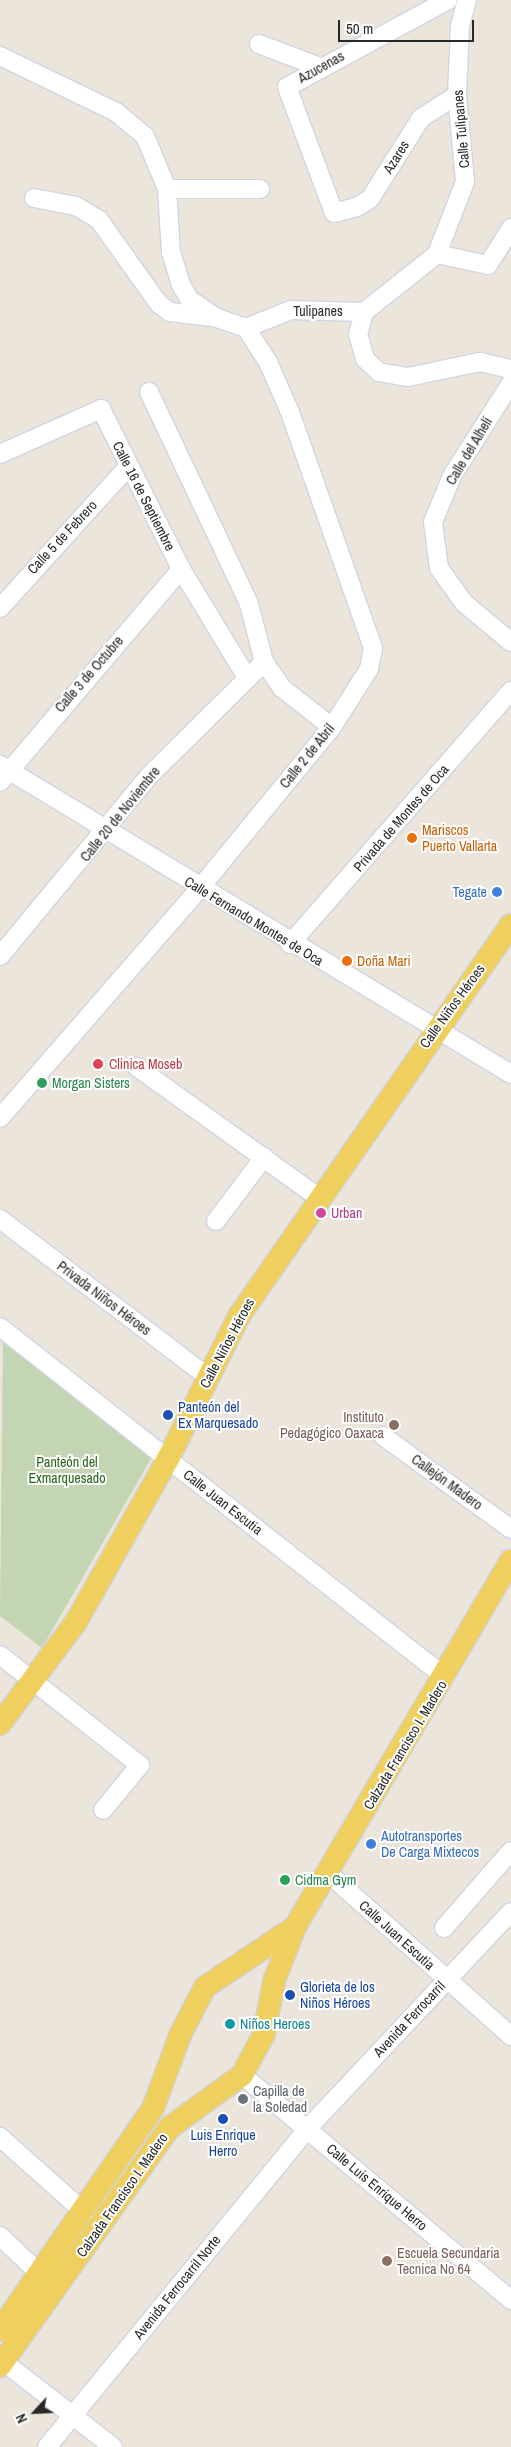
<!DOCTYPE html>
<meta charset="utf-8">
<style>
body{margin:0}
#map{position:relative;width:511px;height:2447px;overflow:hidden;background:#ece5db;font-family:"Archivo Narrow",sans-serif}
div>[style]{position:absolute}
.cemetery>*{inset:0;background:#c3d5b3}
.roads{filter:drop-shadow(1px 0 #d1d4e2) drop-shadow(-1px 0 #d1d4e2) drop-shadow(0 1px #d1d4e2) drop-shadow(0 -1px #d1d4e2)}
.minor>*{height:18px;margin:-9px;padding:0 9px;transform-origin:9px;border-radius:9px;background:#fff}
.major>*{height:22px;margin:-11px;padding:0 11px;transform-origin:11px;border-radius:11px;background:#efcf5d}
.dots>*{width:14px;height:14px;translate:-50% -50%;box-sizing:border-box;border:2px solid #fff;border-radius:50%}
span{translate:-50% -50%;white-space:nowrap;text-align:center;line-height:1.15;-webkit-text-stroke:4px #fff;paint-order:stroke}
.street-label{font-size:14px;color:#292929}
.food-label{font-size:14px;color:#c56008}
.left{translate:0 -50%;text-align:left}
.shop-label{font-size:14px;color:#366cbe}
.right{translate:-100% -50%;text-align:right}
.health-label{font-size:14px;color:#be3a42}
.leisure-label{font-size:14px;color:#27864d}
.hotel-label{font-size:14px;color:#b23c85}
.transit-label{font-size:14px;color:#164399}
.education-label{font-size:14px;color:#785e54}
.park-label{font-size:14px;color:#29651b}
.culture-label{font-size:14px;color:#0d838f}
.worship-label{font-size:14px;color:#5b616d}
.north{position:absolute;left:10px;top:2387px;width:50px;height:50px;-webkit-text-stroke:4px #fff;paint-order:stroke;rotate:245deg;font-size:14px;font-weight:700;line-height:20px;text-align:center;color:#292929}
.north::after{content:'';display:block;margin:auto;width:18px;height:22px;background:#292929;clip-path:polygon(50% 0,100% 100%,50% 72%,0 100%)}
.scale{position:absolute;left:338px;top:20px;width:136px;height:22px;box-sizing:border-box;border:2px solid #292929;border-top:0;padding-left:6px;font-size:15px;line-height:18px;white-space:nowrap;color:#292929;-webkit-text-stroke:4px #fff;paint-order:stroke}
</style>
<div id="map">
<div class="cemetery">
<div style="clip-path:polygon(3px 1335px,155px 1452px,42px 1648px,0 1616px)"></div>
</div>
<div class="roads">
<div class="minor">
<div style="left:448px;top:0;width:183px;rotate:151.6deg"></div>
<div style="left:287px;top:87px;width:134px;rotate:69.5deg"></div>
<div style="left:334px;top:213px;width:24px;rotate:-15deg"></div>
<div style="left:357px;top:207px;width:15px;rotate:-32deg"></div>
<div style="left:370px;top:199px;width:96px;rotate:-57.8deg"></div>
<div style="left:421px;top:118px;width:43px;rotate:-32.6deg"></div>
<div style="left:467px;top:0;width:27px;rotate:105deg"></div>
<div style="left:460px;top:26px;width:69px;rotate:92.5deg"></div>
<div style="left:457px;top:95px;width:87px;rotate:84.7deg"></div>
<div style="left:465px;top:182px;width:77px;rotate:111.3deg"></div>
<div style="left:437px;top:254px;width:93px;rotate:141.5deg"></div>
<div style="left:364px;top:312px;width:23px;rotate:105deg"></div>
<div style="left:358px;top:334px;width:26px;rotate:74deg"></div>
<div style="left:365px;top:359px;width:19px;rotate:43deg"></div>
<div style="left:379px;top:372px;width:29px;rotate:10deg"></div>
<div style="left:408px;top:377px;width:74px;rotate:-11.8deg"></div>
<div style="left:480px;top:362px;width:32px;rotate:13deg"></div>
<div style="left:259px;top:44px;width:65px;rotate:20.7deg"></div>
<div style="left:0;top:56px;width:129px;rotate:25.8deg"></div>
<div style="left:116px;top:112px;width:38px;rotate:40deg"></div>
<div style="left:145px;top:136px;width:57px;rotate:67.5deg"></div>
<div style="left:167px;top:189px;width:63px;rotate:86.4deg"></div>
<div style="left:171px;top:252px;width:34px;rotate:73deg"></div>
<div style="left:181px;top:285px;width:17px;rotate:59deg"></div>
<div style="left:190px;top:300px;width:32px;rotate:34deg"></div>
<div style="left:217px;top:318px;width:31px;rotate:19deg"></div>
<div style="left:167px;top:189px;width:93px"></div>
<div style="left:34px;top:198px;width:43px;rotate:10.8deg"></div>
<div style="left:76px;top:206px;width:27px;rotate:31deg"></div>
<div style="left:99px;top:220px;width:103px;rotate:54.5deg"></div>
<div style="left:159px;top:304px;width:14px;rotate:36deg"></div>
<div style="left:170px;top:312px;width:43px;rotate:6.6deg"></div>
<div style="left:437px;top:254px;width:52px;rotate:12.2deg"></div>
<div style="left:488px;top:265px;width:44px;rotate:-58.1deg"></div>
<div style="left:246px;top:328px;width:48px;rotate:-21.8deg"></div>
<div style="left:291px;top:310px;width:73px;rotate:1.6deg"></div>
<div style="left:511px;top:383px;width:110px;rotate:122.4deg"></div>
<div style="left:452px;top:476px;width:50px;rotate:112.4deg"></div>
<div style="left:433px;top:522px;width:46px;rotate:82.6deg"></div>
<div style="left:439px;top:568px;width:43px;rotate:54.5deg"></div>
<div style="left:464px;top:603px;width:61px;rotate:39.7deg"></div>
<div style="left:149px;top:392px;width:234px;rotate:64.7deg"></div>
<div style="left:249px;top:604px;width:60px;rotate:75.5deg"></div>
<div style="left:0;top:454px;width:111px;rotate:-24deg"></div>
<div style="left:101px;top:409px;width:179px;rotate:63.4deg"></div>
<div style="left:181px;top:569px;width:125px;rotate:58.7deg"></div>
<div style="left:0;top:608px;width:189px;rotate:-47.8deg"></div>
<div style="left:0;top:765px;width:597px;rotate:31.16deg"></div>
<div style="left:0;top:782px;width:280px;rotate:-49.6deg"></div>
<div style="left:290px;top:944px;width:336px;rotate:-48.9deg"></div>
<div style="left:0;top:956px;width:235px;rotate:-50.4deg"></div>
<div style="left:150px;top:775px;width:161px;rotate:-44.7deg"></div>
<div style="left:264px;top:662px;width:32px;rotate:55deg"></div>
<div style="left:282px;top:688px;width:63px;rotate:38deg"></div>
<div style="left:137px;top:1067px;width:223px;rotate:35.7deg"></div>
<div style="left:0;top:1118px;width:303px;rotate:-49deg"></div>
<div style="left:199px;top:889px;width:210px;rotate:-50.6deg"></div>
<div style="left:332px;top:727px;width:69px;rotate:-57.5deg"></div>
<div style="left:369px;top:669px;width:21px;rotate:-79deg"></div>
<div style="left:373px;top:648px;width:252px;rotate:-109.4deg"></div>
<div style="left:289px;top:410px;width:52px;rotate:-113.6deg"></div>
<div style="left:268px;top:362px;width:40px;rotate:-122.9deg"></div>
<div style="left:0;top:1219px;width:261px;rotate:37.2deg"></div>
<div style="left:216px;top:1221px;width:80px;rotate:-53.1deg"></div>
<div style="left:0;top:1327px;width:566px;rotate:38.19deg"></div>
<div style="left:383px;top:1436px;width:158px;rotate:36deg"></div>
<div style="left:0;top:1655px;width:178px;rotate:38.2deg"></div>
<div style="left:140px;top:1765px;width:58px;rotate:129.4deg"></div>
<div style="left:328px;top:1873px;width:245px;rotate:41.7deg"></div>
<div style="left:444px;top:1928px;width:102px;rotate:-49deg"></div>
<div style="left:242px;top:2075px;width:351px;rotate:39.9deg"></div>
<div style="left:0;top:2137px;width:113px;rotate:41.8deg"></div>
<div style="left:0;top:2236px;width:55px;rotate:43.5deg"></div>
<div style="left:0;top:2359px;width:143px;rotate:37.9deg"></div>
<div style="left:47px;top:2447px;width:412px;rotate:-50.7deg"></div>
<div style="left:308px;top:2128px;width:296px;rotate:-46.8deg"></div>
</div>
<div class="major">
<div style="left:0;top:1724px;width:127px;rotate:-53.3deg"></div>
<div style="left:76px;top:1622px;width:187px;rotate:-60.6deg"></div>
<div style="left:168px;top:1459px;width:160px;rotate:-63.6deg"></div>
<div style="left:239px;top:1316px;width:476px;rotate:-55.2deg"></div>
<div style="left:0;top:2330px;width:270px;rotate:-55.4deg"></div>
<div style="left:153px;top:2108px;width:80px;rotate:-69.5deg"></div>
<div style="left:181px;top:2033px;width:52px;rotate:-62.4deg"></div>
<div style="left:205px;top:1987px;width:108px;rotate:-33.7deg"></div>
<div style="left:0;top:2366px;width:292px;rotate:-54.6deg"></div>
<div style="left:169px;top:2128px;width:90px;rotate:-36deg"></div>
<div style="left:242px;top:2075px;width:47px;rotate:-61.8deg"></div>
<div style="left:264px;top:2034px;width:54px;rotate:-79.3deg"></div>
<div style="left:274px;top:1981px;width:58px;rotate:-68.7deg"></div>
<div style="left:295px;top:1927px;width:425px;rotate:-59.5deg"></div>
</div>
</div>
<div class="dots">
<div style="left:412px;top:838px;background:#e8710a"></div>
<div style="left:497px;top:892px;background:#3f7fe0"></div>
<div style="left:347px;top:961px;background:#e8710a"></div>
<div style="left:98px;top:1064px;background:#e0444e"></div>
<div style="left:42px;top:1083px;background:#2e9e5b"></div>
<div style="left:321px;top:1213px;background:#d1479c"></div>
<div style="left:168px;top:1415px;background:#1a4fb4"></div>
<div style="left:394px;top:1425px;background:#8d6e63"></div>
<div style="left:371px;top:1844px;background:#3f7fe0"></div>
<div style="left:285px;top:1880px;background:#2e9e5b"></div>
<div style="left:290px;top:1995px;background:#1a4fb4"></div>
<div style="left:230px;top:2024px;background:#0f9aa8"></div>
<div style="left:243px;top:2099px;background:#6b7280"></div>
<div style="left:223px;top:2119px;background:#1a4fb4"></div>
<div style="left:387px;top:2261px;background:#8d6e63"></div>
</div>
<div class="street-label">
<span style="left:321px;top:67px;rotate:-29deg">Azucenas</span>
<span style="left:461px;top:129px;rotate:-95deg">Calle Tulipanes</span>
<span style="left:396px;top:157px;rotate:-58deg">Azares</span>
<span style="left:318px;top:311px">Tulipanes</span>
<span style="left:469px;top:451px;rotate:-59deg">Calle del Alhelí</span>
<span style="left:144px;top:496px;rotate:63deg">Calle 16 de Septiembre</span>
<span style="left:62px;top:537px;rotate:-47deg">Calle 5 de Febrero</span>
<span style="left:89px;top:674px;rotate:-49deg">Calle 3 de Octubre</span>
<span style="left:307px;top:756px;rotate:-51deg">Calle 2 de Abril</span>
<span style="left:120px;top:814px;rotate:-51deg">Calle 20 de Noviembre</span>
<span style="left:401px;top:818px;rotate:-49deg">Privada de Montes de Oca</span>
<span style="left:254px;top:921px;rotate:31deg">Calle Fernando Montes de Oca</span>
<span style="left:452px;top:1006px;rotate:-54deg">Calle Niños Héroes</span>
<span style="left:104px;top:1298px;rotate:37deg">Privada Niños Héroes</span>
<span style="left:227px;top:1343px;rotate:-62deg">Calle Niños Héroes</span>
<span style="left:447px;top:1482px;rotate:36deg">Callejón Madero</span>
<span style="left:223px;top:1502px;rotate:38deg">Calle Juan Escutia</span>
<span style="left:405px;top:1745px;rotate:-59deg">Calzada Francisco I. Madero</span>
<span style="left:397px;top:1935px;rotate:42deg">Calle Juan Escutia</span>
<span style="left:409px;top:2019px;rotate:-47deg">Avenida Ferrocarril</span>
<span style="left:377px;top:2187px;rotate:40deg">Calle Luis Enrique Herro</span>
<span style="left:122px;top:2195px;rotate:-55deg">Calzada Francisco I. Madero</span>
<span style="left:177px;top:2287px;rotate:-51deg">Avenida Ferrocarril Norte</span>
</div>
<div class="food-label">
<span class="left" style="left:422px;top:838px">Mariscos<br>Puerto Vallarta</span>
<span class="left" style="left:357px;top:961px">Doña Mari</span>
</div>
<div class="shop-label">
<span class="right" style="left:487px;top:892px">Tegate</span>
<span class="left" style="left:381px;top:1844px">Autotransportes<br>De Carga Mixtecos</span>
</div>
<div class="health-label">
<span class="left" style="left:109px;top:1064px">Clinica Moseb</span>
</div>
<div class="leisure-label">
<span class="left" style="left:52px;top:1083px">Morgan Sisters</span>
<span class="left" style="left:295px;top:1880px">Cidma Gym</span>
</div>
<div class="hotel-label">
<span class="left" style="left:331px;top:1213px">Urban</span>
</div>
<div class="transit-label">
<span class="left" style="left:178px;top:1415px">Panteón del<br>Ex Marquesado</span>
<span class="left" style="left:300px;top:1995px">Glorieta de los<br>Niños Héroes</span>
<span style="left:223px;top:2143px">Luis Enrique<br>Herro</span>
</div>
<div class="education-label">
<span class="right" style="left:384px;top:1425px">Instituto<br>Pedagógico Oaxaca</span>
<span class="left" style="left:397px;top:2261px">Escuela Secundaria<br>Tecnica No 64</span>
</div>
<div class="park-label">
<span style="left:67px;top:1470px">Panteón del<br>Exmarquesado</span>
</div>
<div class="culture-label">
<span class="left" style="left:240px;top:2024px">Niños Heroes</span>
</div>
<div class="worship-label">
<span class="left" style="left:253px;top:2099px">Capilla de<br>la Soledad</span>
</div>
<div class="north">N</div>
<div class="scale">50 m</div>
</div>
